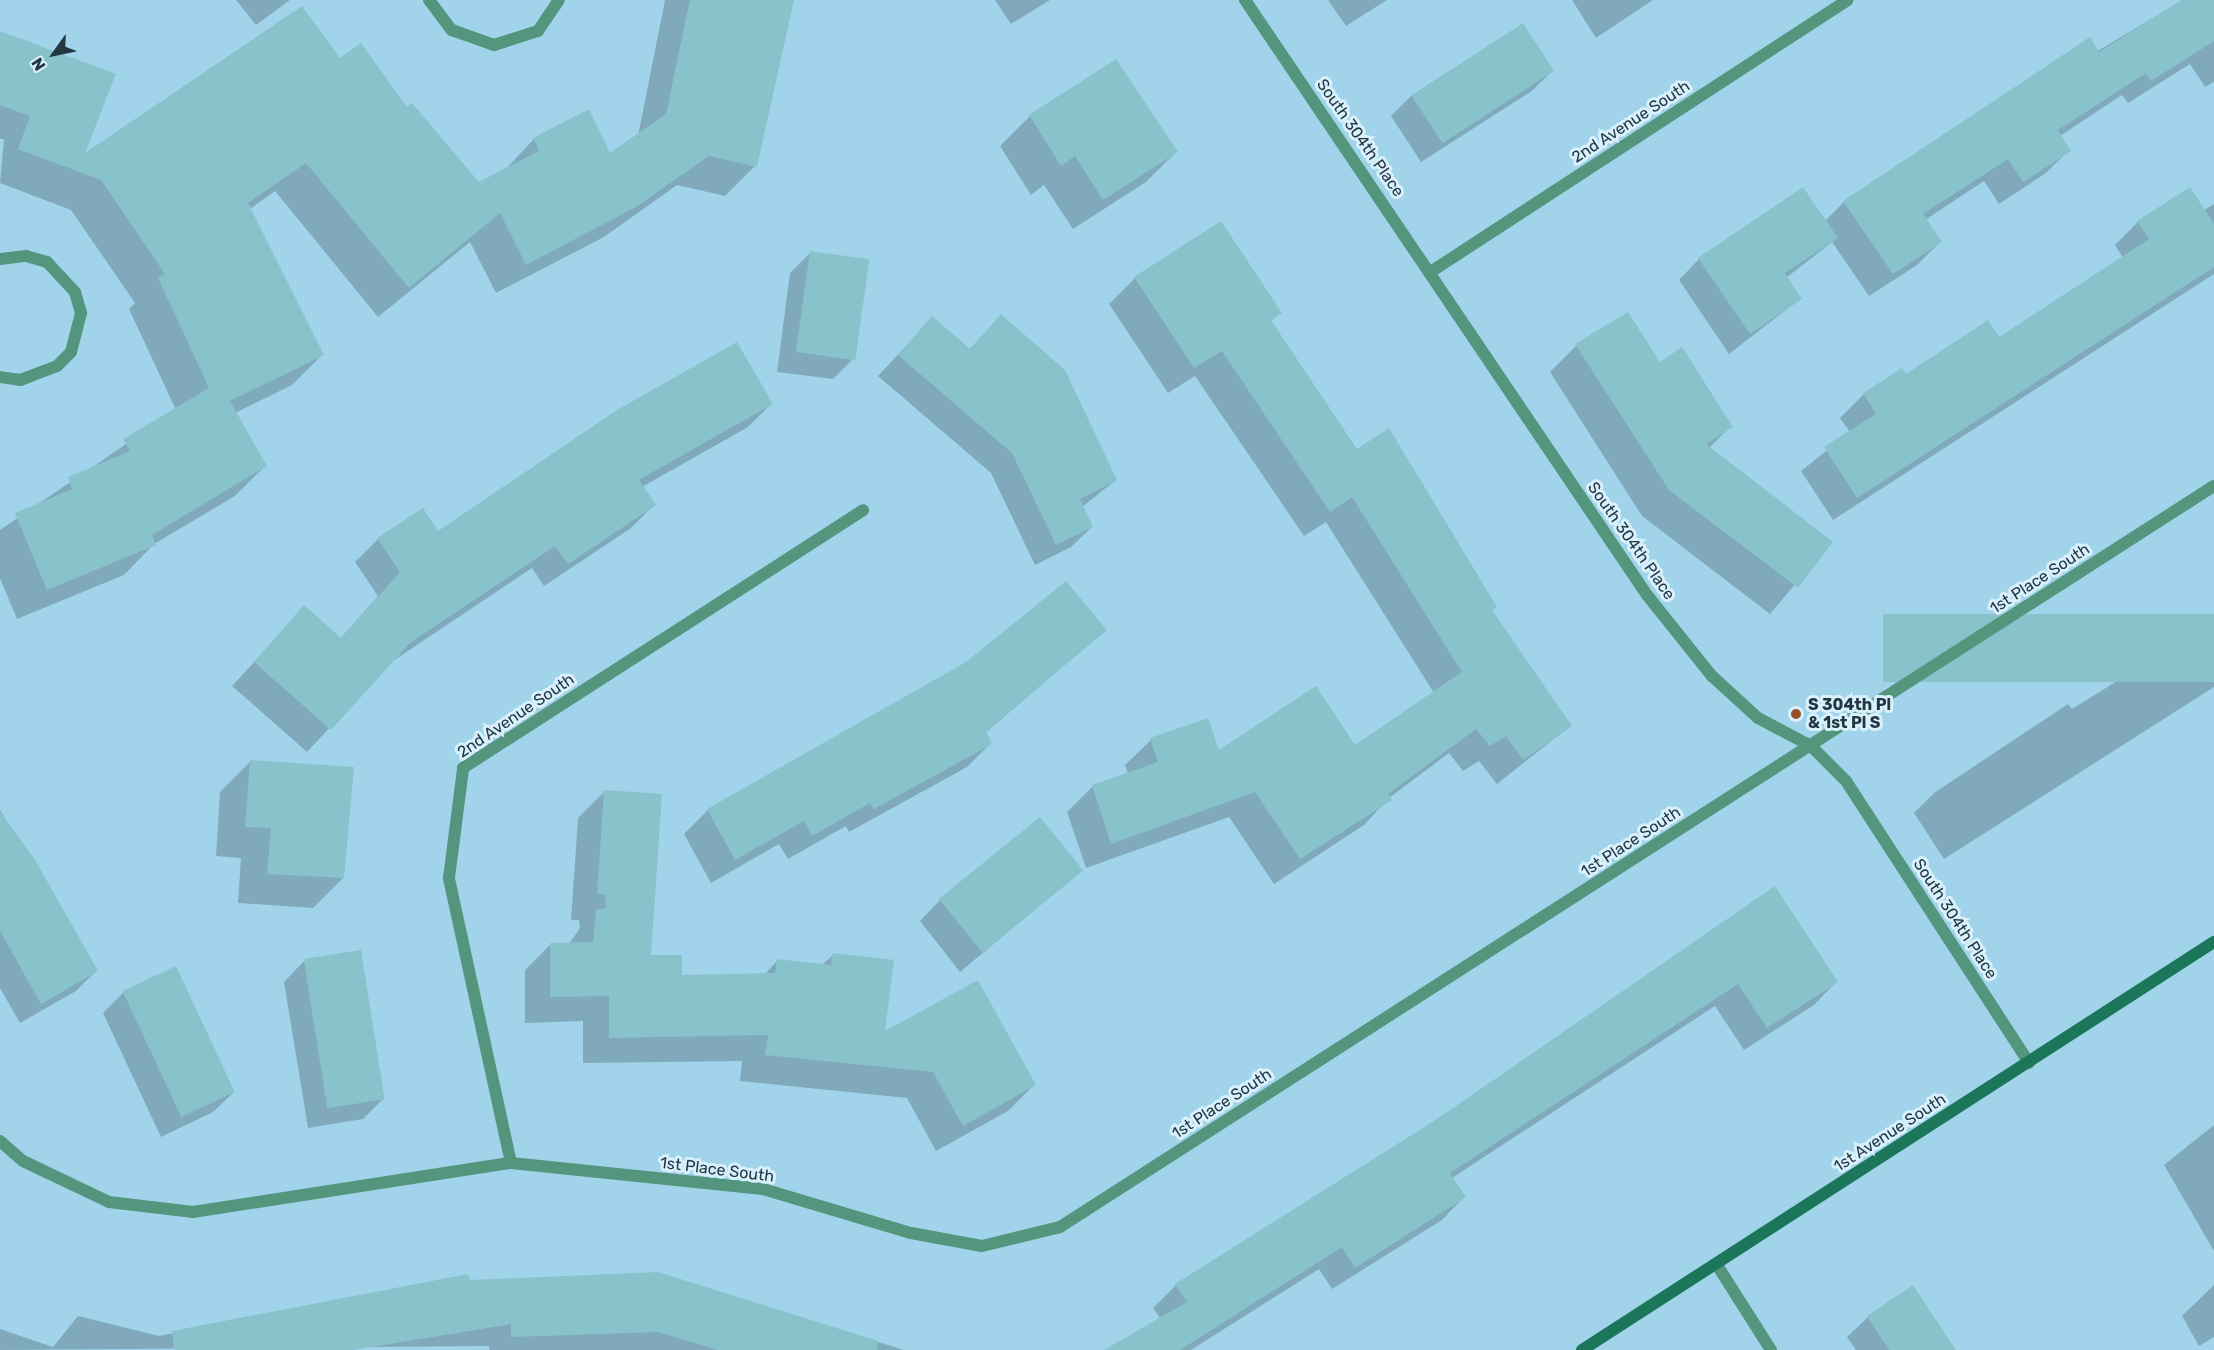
<!DOCTYPE html>
<style>
body{margin:0}
#map{position:relative;width:2214px;height:1350px;overflow:hidden;background:#a1d4eb;font-family:Rubik,sans-serif}
div>[style]{position:absolute}
.shadow>*{inset:0;background:#0003}
.building>*{inset:0;background:#88c3cb;transform-origin:0 0}
.minor>*{height:12px;margin:-6px;padding:0 6px;transform-origin:6px;border-radius:6px;background:#54967d}
.secondary>*{height:12px;margin:-6px;padding:0 6px;transform-origin:6px;border-radius:6px;background:#1c765a}
.dots>*{width:16px;height:16px;translate:-50% -50%;box-sizing:border-box;border:3px solid #d8f1fc;border-radius:50%}
span{translate:-50% -50%;white-space:nowrap;text-align:center;line-height:1.15;-webkit-text-stroke:6px #d8f1fc;paint-order:stroke}
.street-label{font-size:16px;color:#233740}
.poi-label{font-size:16px;color:#233740;font-weight:700}
.left{translate:0 -50%;text-align:left}
.north{position:absolute;left:24px;top:24px;width:60px;height:60px;-webkit-text-stroke:4px #d8f1fc;paint-order:stroke;rotate:237deg;font-size:16px;font-weight:700;line-height:24px;text-align:center;color:#233740}
.north::after{content:'';display:block;margin:auto;width:21px;height:27px;background:#233740;clip-path:polygon(50% 0,100% 100%,50% 72%,0 100%)}
</style>
<div id="map">
<div class="shadow">
<div style="clip-path:polygon(236px 0,290px 0,256px 25px)"></div>
<div style="clip-path:polygon(665px 0,791px 0,755px 166px,725px 196px,677px 185px,604px 237px,496px 293px,470px 242px,378px 317px,275px 191px,250px 209px,322px 355px,292px 385px,235px 413px,265px 466px,235px 496px,154px 544px,124px 575px,17px 619px,0 578px,0 530px,176px 410px,129px 309px,135px 303px,71px 210px,0 183px,4px 139px,0 139px,0 34px,81px 157px,340px 60px,407px 109px,478px 184px,504px 171px,534px 139px,610px 156px,638px 136px)"></div>
<div style="clip-path:polygon(995px 0,1050px 0,1011px 24px)"></div>
<div style="clip-path:polygon(1328px 0,1387px 0,1346px 26px)"></div>
<div style="clip-path:polygon(1572px 0,1653px 0,1596px 38px)"></div>
<div style="clip-path:polygon(2183px 0,2214px 0,2214px 82px,2205px 87px,2190px 64px,2128px 103px,2122px 95px,2060px 136px,2069px 150px,2046px 173px,1999px 204px,1984px 181px,1925px 220px,1940px 242px,1917px 265px,1869px 296px,1832px 242px,1786px 278px,1800px 299px,1729px 354px,1679px 280px,1699px 259px,1825px 221px,1844px 202px)"></div>
<div style="clip-path:polygon(1523px 25px,1552px 71px,1532px 91px,1421px 162px,1391px 116px,1412px 95px)"></div>
<div style="clip-path:polygon(1116px 61px,1176px 152px,1146px 182px,1073px 229px,1044px 185px,1031px 195px,1000px 146px,1030px 116px)"></div>
<div style="clip-path:polygon(2214px 204px,2214px 274px,1833px 520px,1801px 471px,1850px 432px,1840px 418px,1864px 394px,1902px 370px,1906px 376px,1999px 340px,2123px 258px,2115px 245px,2138px 222px,2203px 211px)"></div>
<div style="clip-path:polygon(1220px 223px,1280px 312px,1270px 322px,1357px 451px,1495px 607px,1491px 611px,1570px 726px,1497px 784px,1479px 761px,1463px 771px,1449px 753px,1389px 798px,1364px 825px,1274px 884px,1229px 817px,1086px 868px,1067px 812px,1093px 786px,1128px 774px,1125px 765px,1151px 740px,1218px 752px,1355px 747px,1434px 693px,1326px 522px,1304px 536px,1195px 376px,1168px 393px,1109px 304px,1135px 278px)"></div>
<div style="clip-path:polygon(810px 253px,854px 358px,833px 379px,777px 372px,790px 273px)"></div>
<div style="clip-path:polygon(1001px 316px,1116px 480px,1082px 507px,1092px 527px,1071px 547px,1035px 565px,991px 473px,878px 376px,932px 318px,969px 350px)"></div>
<div style="clip-path:polygon(1576px 346px,1731px 426px,1709px 448px,1831px 542px,1770px 614px,1642px 516px,1550px 372px)"></div>
<div style="clip-path:polygon(771px 404px,748px 427px,642px 487px,654px 505px,631px 528px,544px 586px,532px 568px,390px 663px,307px 752px,232px 686px,304px 608px,340px 639px,378px 596px,355px 562px,378px 539px,438px 533px)"></div>
<div style="clip-path:polygon(2214px 621px,2214px 687px,1944px 859px,1914px 813px,1934px 793px,2068px 704px,2072px 709px)"></div>
<div style="clip-path:polygon(1105px 630px,985px 733px,991px 743px,967px 767px,849px 832px,846px 826px,788px 859px,779px 844px,711px 883px,684px 834px,708px 810px)"></div>
<div style="clip-path:polygon(250px 762px,343px 878px,313px 908px,238px 903px,241px 858px,216px 856px,220px 792px)"></div>
<div style="clip-path:polygon(605px 791px,649px 956px,681px 976px,764px 975px,777px 961px,822px 965px,833px 955px,883px 1034px,1035px 1084px,1008px 1111px,936px 1151px,907px 1098px,740px 1081px,742px 1061px,583px 1063px,583px 1021px,525px 1023px,525px 970px,551px 944px,569px 944px,580px 928px,579px 920px,571px 920px,578px 818px)"></div>
<div style="clip-path:polygon(0 810px,96px 971px,76px 991px,20px 1023px,0 988px)"></div>
<div style="clip-path:polygon(1081px 871px,960px 972px,920px 921px,940px 900px)"></div>
<div style="clip-path:polygon(1774px 888px,1836px 982px,1814px 1005px,1744px 1050px,1715px 1006px,1452px 1178px,1464px 1197px,1442px 1220px,1332px 1289px,1319px 1269px,1191px 1350px,1107px 1350px,1161px 1319px,1153px 1308px,1176px 1285px,1441px 1118px)"></div>
<div style="clip-path:polygon(304px 961px,384px 1098px,363px 1119px,308px 1128px,284px 982px)"></div>
<div style="clip-path:polygon(175px 968px,234px 1092px,213px 1112px,161px 1137px,103px 1013px,123px 993px)"></div>
<div style="clip-path:polygon(2214px 1125px,2214px 1251px,2164px 1165px)"></div>
<div style="clip-path:polygon(658px 1273px,904px 1350px,489px 1350px,489px 1346px,0 1350px,0 1329px,53px 1347px,78px 1316px,159px 1336px,467px 1276px,468px 1281px)"></div>
<div style="clip-path:polygon(2214px 1285px,2214px 1337px,2199px 1346px,2182px 1316px)"></div>
<div style="clip-path:polygon(1868px 1317px,1953px 1350px,1856px 1350px,1847px 1337px)"></div>
</div>
<div class="building">
<div style="clip-path:polygon(690px 0,794px 0,757px 167px,709px 156px,636px 207px,526px 265px,500px 213px,409px 288px,306px 163px,248px 203px,324px 355px,230px 401px,267px 466px,152px 535px,156px 545px,47px 590px,15px 513px,72px 489px,68px 477px,130px 451px,123px 439px,209px 388px,158px 278px,165px 274px,101px 180px,18px 149px,30px 116px,0 105px,0 31px,116px 74px,85px 153px,302px 6px,340px 58px,361px 43px,407px 107px,412px 103px,479px 182px,539px 151px,533px 138px,589px 109px,610px 153px,666px 114px)"></div>
<div style="clip-path:polygon(2181px 0,2214px 0,2214px 41px,2151px 81px,2146px 73px,2058px 130px,2071px 151px,2023px 182px,2008px 159px,1923px 214px,1942px 242px,1893px 274px,1843px 201px,2090px 37px,2099px 52px)"></div>
<div style="left:1523px;top:23px;width:57px;height:133px;rotate:57deg"></div>
<div style="clip-path:polygon(1116px 59px,1178px 152px,1103px 200px,1075px 156px,1061px 166px,1029px 115px)"></div>
<div style="clip-path:polygon(1803px 187px,1838px 238px,1785px 273px,1802px 299px,1750px 334px,1698px 258px)"></div>
<div style="clip-path:polygon(2190px 187px,2214px 224px,2214px 267px,1857px 498px,1824px 447px,1876px 414px,1863px 393px,1902px 368px,1906px 374px,1988px 320px,1999px 337px,2149px 239px,2137px 221px)"></div>
<div style="clip-path:polygon(1221px 221px,1282px 313px,1271px 320px,1357px 449px,1389px 428px,1497px 607px,1492px 610px,1572px 726px,1523px 760px,1506px 736px,1490px 746px,1476px 729px,1388px 794px,1392px 800px,1300px 859px,1255px 792px,1111px 844px,1092px 785px,1158px 762px,1150px 738px,1208px 718px,1219px 750px,1316px 686px,1355px 745px,1462px 672px,1352px 497px,1330px 512px,1222px 351px,1194px 368px,1134px 277px)"></div>
<div style="left:810px;top:251px;width:60px;height:102px;rotate:8deg"></div>
<div style="clip-path:polygon(1628px 312px,1660px 362px,1682px 347px,1733px 427px,1706px 444px,1833px 542px,1798px 588px,1669px 490px,1575px 344px)"></div>
<div style="clip-path:polygon(1001px 314px,1065px 370px,1117px 480px,1080px 499px,1093px 527px,1056px 545px,1012px 453px,898px 355px,932px 316px,970px 349px)"></div>
<div style="clip-path:polygon(737px 342px,773px 404px,639px 480px,656px 505px,568px 564px,555px 546px,410px 643px,331px 730px,254px 662px,304px 605px,341px 638px,400px 572px,377px 538px,423px 508px,438px 531px,617px 410px)"></div>
<div style="clip-path:polygon(1066px 581px,1107px 630px,986px 731px,992px 744px,874px 809px,870px 803px,812px 836px,804px 821px,735px 860px,707px 809px,966px 662px)"></div>
<div style="left:2214px;top:614px;width:68px;height:331px;rotate:90deg"></div>
<div style="clip-path:polygon(250px 760px,354px 767px,344px 878px,267px 874px,271px 828px,245px 827px)"></div>
<div style="clip-path:polygon(604px 790px,662px 794px,651px 955px,682px 955px,682px 975px,775px 973px,777px 959px,831px 965px,832px 953px,894px 960px,885px 1031px,978px 980px,1036px 1085px,963px 1126px,933px 1072px,765px 1055px,768px 1035px,609px 1038px,609px 996px,550px 997px,550px 943px,593px 942px,596px 910px,606px 908px,605px 894px,597px 894px)"></div>
<div style="clip-path:polygon(0 812px,34px 858px,98px 971px,41px 1004px,0 931px)"></div>
<div style="left:1040px;top:817px;width:69px;height:130px;rotate:51deg"></div>
<div style="clip-path:polygon(1775px 886px,1838px 982px,1767px 1028px,1738px 984px,1450px 1173px,1466px 1197px,1355px 1268px,1342px 1247px,1180px 1350px,1104px 1350px,1187px 1302px,1175px 1284px,1440px 1117px)"></div>
<div style="left:361px;top:950px;width:151px;height:58px;rotate:81deg"></div>
<div style="left:176px;top:966px;width:139px;height:59px;rotate:65deg"></div>
<div style="clip-path:polygon(658px 1272px,878px 1341px,877px 1350px,718px 1350px,658px 1332px,511px 1337px,511px 1324px,353px 1350px,174px 1350px,172px 1331px,468px 1274px,470px 1280px)"></div>
<div style="clip-path:polygon(1913px 1285px,1956px 1350px,1889px 1350px,1867px 1316px)"></div>
</div>
<div class="minor">
<div style="left:429px;top:0;width:38px;rotate:53deg"></div>
<div style="left:452px;top:30px;width:45px;rotate:19.7deg"></div>
<div style="left:494px;top:45px;width:46px;rotate:-17.7deg"></div>
<div style="left:538px;top:31px;width:37px;rotate:-56deg"></div>
<div style="left:1245px;top:0;width:718px;rotate:55.96deg"></div>
<div style="left:1647px;top:595px;width:104px;rotate:51.3deg"></div>
<div style="left:1712px;top:676px;width:62px;rotate:42.4deg"></div>
<div style="left:1758px;top:718px;width:60px;rotate:27.8deg"></div>
<div style="left:1811px;top:746px;width:49px;rotate:45deg"></div>
<div style="left:1846px;top:781px;width:336px;rotate:57deg"></div>
<div style="left:0;top:259px;width:26px;rotate:-7deg"></div>
<div style="left:26px;top:256px;width:22px;rotate:16deg"></div>
<div style="left:47px;top:262px;width:41px;rotate:47deg"></div>
<div style="left:75px;top:292px;width:22px;rotate:74deg"></div>
<div style="left:81px;top:313px;width:40px;rotate:104.4deg"></div>
<div style="left:71px;top:352px;width:20px;rotate:135deg"></div>
<div style="left:57px;top:366px;width:39px;rotate:159deg"></div>
<div style="left:21px;top:380px;width:21px;rotate:-172deg"></div>
<div style="left:1432px;top:271px;width:496px;rotate:-33.1deg"></div>
<div style="left:0;top:1141px;width:30px;rotate:41deg"></div>
<div style="left:23px;top:1161px;width:95px;rotate:25.5deg"></div>
<div style="left:109px;top:1202px;width:85px;rotate:6.8deg"></div>
<div style="left:193px;top:1212px;width:322px;rotate:-8.8deg"></div>
<div style="left:511px;top:1163px;width:253px;rotate:5.9deg"></div>
<div style="left:763px;top:1189px;width:154px;rotate:16.6deg"></div>
<div style="left:911px;top:1233px;width:72px;rotate:10.4deg"></div>
<div style="left:982px;top:1246px;width:80px;rotate:-13.7deg"></div>
<div style="left:1060px;top:1227px;width:1371px;rotate:-32.71deg"></div>
<div style="left:511px;top:1163px;width:292px;rotate:-102.3deg"></div>
<div style="left:449px;top:878px;width:111px;rotate:-82.7deg"></div>
<div style="left:463px;top:768px;width:476px;rotate:-32.8deg"></div>
<div style="left:1717px;top:1265px;width:101px;rotate:57.6deg"></div>
</div>
<div class="secondary">
<div style="left:1582px;top:1350px;width:752px;rotate:-32.85deg"></div>
</div>
<div class="dots">
<div style="left:1796px;top:714px;background:#944e28"></div>
</div>
<div class="street-label">
<span style="left:1631px;top:122px;rotate:-33deg">2nd Avenue South</span>
<span style="left:1360px;top:138px;rotate:55deg">South 304th Place</span>
<span style="left:1631px;top:541px;rotate:55deg">South 304th Place</span>
<span style="left:2040px;top:579px;rotate:-33deg">1st Place South</span>
<span style="left:516px;top:716px;rotate:-34deg">2nd Avenue South</span>
<span style="left:1631px;top:842px;rotate:-33deg">1st Place South</span>
<span style="left:1955px;top:919px;rotate:57deg">South 304th Place</span>
<span style="left:1222px;top:1104px;rotate:-33deg">1st Place South</span>
<span style="left:1890px;top:1133px;rotate:-33deg">1st Avenue South</span>
<span style="left:717px;top:1170px;rotate:7deg">1st Place South</span>
</div>
<div class="poi-label">
<span class="left" style="left:1808px;top:714px">S 304th Pl<br>&amp; 1st Pl S</span>
</div>
<div class="north">N</div>
</div>
